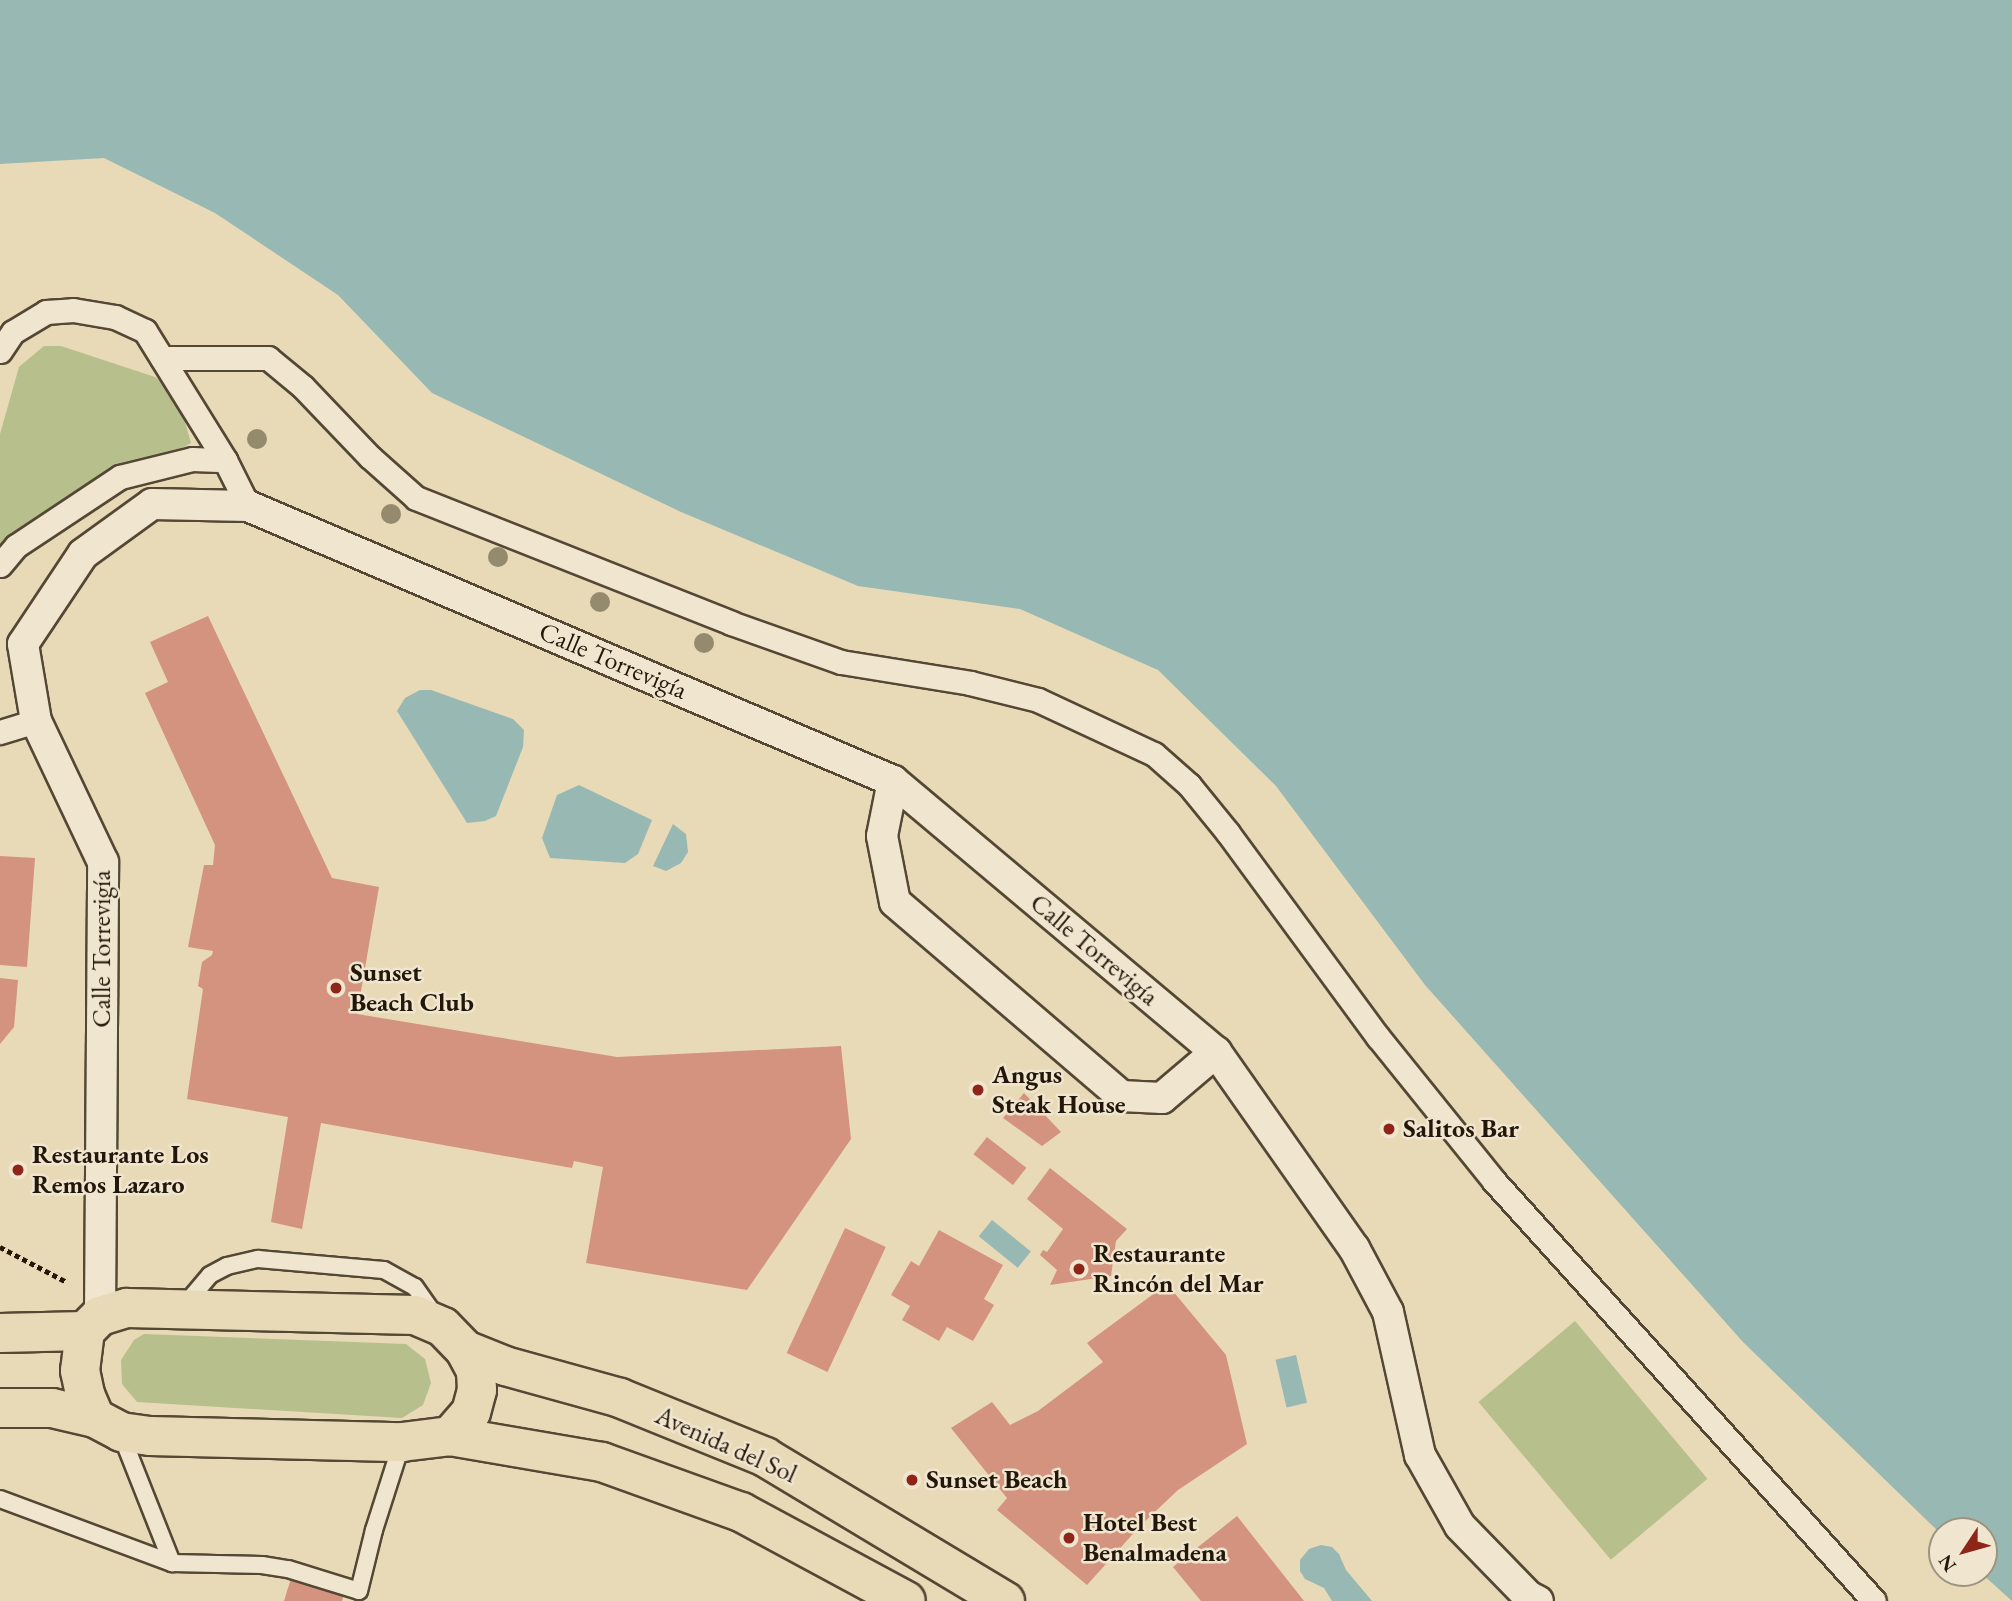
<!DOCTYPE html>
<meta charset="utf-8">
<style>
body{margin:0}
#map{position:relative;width:2012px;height:1601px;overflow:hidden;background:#e8d9b7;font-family:"EB Garamond",serif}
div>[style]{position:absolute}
.green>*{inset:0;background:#b7bf8d;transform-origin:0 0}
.water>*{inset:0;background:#98b9b3;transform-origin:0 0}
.building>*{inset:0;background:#d4937e;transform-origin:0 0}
.path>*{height:4.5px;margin-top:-2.25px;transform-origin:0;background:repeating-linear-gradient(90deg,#23170a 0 5px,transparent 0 8.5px)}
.roads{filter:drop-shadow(2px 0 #544835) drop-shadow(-2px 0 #544835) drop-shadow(0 2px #544835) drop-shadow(0 -2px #544835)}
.service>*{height:16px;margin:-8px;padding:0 8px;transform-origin:8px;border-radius:8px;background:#f0e6d0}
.pedestrian>*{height:23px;margin:-11.5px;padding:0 11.5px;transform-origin:11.5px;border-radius:11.5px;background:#f0e6d0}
.minor>*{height:30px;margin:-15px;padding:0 15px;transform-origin:15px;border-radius:15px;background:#f0e6d0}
.primary>*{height:38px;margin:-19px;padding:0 19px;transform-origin:19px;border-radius:19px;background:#e8d9b7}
.trees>*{width:20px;height:20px;margin:-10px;border-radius:50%;background:#948a6d}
.dots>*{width:19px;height:19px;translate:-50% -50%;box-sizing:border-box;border:4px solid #f0e6d0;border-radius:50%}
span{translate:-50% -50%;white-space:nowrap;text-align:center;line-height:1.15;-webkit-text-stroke:5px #f0e6d0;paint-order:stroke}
.street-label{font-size:26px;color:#23170a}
.poi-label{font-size:26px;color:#23170a;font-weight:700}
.left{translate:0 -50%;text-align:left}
.north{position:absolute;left:1928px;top:1517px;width:70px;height:70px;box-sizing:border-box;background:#f0e6d0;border:2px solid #9e9381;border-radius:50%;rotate:234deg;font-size:19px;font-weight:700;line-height:28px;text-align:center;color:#23170a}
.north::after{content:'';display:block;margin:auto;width:24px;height:32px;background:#8f2418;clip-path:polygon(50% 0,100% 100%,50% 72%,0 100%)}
</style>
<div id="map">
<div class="green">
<div style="clip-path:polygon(44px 346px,61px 346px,155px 377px,177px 395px,191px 443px,0 548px,0 434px,19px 367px)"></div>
<div style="left:1575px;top:1321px;width:206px;height:126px;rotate:50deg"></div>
<div style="clip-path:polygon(144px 1334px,406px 1344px,425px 1359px,431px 1383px,423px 1405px,402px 1418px,137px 1402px,122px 1384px,121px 1360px,134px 1340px)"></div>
</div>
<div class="water">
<div style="clip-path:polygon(0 0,2012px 0,2012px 1601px,1981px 1573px,1984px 1573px,1984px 1531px,1942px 1531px,1942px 1535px,1743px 1342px,1425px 985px,1276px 786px,1158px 670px,1020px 609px,858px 586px,681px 512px,432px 393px,338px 295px,215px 213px,104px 158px,0 164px)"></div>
<div style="clip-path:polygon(420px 690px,431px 690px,513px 719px,524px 730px,523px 747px,496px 816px,485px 821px,467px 823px,397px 711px,405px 698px)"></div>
<div style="clip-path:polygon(579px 785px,652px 820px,638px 854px,625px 863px,550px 858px,542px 838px,557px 795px)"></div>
<div style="clip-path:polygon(673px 824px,686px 834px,688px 852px,681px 863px,666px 871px,653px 866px)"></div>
<div style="left:992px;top:1220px;width:50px;height:21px;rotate:39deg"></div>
<div style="left:1296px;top:1355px;width:49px;height:21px;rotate:77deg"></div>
<div style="clip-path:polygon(1321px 1545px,1332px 1547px,1339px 1554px,1346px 1570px,1372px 1601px,1332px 1601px,1324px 1588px,1305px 1579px,1300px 1571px,1300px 1560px,1309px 1549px)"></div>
</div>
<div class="building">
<div style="clip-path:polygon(208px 616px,332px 878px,379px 887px,357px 1014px,617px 1057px,841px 1046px,851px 1139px,747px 1290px,586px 1263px,603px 1167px,574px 1161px,572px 1168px,321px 1123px,302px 1229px,271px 1222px,288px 1117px,187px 1099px,203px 989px,198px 986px,202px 962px,212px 955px,213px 951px,188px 947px,204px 865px,213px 865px,215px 845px,145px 693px,168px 682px,150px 642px)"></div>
<div style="clip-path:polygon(0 856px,35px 858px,27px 967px,0 965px)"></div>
<div style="clip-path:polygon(0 978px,18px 980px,14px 1027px,0 1044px)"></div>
<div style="clip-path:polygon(1024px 1093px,1061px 1132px,1042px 1146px,1003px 1118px)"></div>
<div style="left:987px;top:1137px;width:50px;height:22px;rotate:38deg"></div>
<div style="clip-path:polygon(1050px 1168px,1127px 1229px,1116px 1241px,1111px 1276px,1050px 1285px,1057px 1270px,1040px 1255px,1043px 1250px,1047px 1252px,1063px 1229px,1027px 1199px)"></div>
<div style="left:845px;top:1228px;width:45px;height:138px;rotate:25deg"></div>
<div style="clip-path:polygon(939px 1230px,1003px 1265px,984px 1299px,994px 1305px,973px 1341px,947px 1327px,939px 1341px,902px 1320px,910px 1306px,891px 1295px,911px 1261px,919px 1266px)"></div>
<div style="clip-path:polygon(1167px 1284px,1226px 1355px,1247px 1444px,1178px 1490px,1140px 1526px,1087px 1585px,997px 1510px,1007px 1498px,951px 1428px,992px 1402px,1010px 1425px,1038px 1411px,1103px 1362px,1087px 1343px)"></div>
<div style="clip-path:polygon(1237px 1516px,1304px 1601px,1201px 1601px,1173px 1567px)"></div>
<div style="clip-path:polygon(292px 1575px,345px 1591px,342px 1601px,284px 1601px)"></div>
</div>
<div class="path">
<div style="left:0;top:1247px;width:76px;rotate:27.6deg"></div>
</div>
<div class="roads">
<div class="service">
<div style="left:184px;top:1306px;width:40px;rotate:-50deg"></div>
<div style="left:210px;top:1275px;width:19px;rotate:-28deg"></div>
<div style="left:227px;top:1266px;width:32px;rotate:-13deg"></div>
<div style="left:258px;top:1259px;width:126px;rotate:5deg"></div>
<div style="left:384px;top:1270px;width:35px;rotate:29deg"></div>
<div style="left:415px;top:1287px;width:33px;rotate:55deg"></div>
<div style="left:121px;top:1434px;width:139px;rotate:68.4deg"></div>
<div style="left:0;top:1499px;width:184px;rotate:20.4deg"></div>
<div style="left:172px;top:1563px;width:90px;rotate:1.3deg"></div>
<div style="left:262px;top:1565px;width:26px;rotate:9deg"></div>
<div style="left:288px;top:1569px;width:74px;rotate:17.2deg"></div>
<div style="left:359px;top:1591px;width:63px;rotate:-76.2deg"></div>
<div style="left:374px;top:1530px;width:92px;rotate:-72.3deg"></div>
</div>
<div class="pedestrian">
<div style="left:0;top:351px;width:23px;rotate:-56deg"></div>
<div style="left:13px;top:332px;width:39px;rotate:-31deg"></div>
<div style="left:46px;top:312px;width:27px;rotate:-4deg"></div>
<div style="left:73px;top:310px;width:43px;rotate:9.5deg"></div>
<div style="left:115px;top:317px;width:33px;rotate:25deg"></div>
<div style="left:145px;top:331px;width:152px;rotate:58.2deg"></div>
<div style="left:225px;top:460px;width:51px;rotate:63.4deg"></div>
<div style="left:162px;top:358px;width:106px"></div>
<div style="left:268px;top:358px;width:45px;rotate:39.6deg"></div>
<div style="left:303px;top:387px;width:97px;rotate:46.3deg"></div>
<div style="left:370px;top:457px;width:62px;rotate:41.7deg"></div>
<div style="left:416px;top:498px;width:339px;rotate:21.6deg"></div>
<div style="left:731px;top:623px;width:117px;rotate:19.5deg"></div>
<div style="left:841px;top:662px;width:131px;rotate:9.2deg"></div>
<div style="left:970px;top:683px;width:70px;rotate:14deg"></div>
<div style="left:1038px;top:700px;width:128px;rotate:25deg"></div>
<div style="left:1154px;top:754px;width:47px;rotate:41.5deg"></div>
<div style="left:1189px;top:785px;width:62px;rotate:50.9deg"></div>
<div style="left:1228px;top:833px;width:253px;rotate:53.7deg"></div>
<div style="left:1378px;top:1037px;width:185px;rotate:51.1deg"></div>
<div style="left:1494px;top:1181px;width:566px;rotate:47.86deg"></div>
<div style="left:0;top:565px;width:25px;rotate:-50deg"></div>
<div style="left:16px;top:546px;width:125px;rotate:-33.6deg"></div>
<div style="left:120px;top:477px;width:74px;rotate:-14deg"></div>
<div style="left:192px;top:459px;width:33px;rotate:2deg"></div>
<div style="left:0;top:732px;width:38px;rotate:-17deg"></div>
</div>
<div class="minor">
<div style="left:893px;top:781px;width:56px;rotate:101.3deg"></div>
<div style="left:882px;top:836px;width:67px;rotate:78.9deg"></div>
<div style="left:895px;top:902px;width:298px;rotate:40.6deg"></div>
<div style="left:1121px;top:1096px;width:41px;rotate:2.8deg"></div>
<div style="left:1162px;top:1098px;width:71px;rotate:-40.4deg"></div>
<div style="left:100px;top:1316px;width:454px;rotate:-89.6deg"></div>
<div style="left:103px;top:862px;width:156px;rotate:-115.4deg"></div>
<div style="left:36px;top:721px;width:78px;rotate:-99.6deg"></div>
<div style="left:23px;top:644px;width:108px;rotate:-56.3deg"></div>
<div style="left:83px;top:554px;width:85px;rotate:-35.9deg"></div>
<div style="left:152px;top:504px;width:96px;rotate:1.2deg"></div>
<div style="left:248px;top:506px;width:701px;rotate:23.09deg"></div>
<div style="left:893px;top:781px;width:422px;rotate:40deg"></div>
<div style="left:1216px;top:1052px;width:240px;rotate:54.9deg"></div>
<div style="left:1354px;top:1248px;width:72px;rotate:62deg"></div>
<div style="left:1388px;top:1312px;width:147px;rotate:77.4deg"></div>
<div style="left:1420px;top:1455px;width:81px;rotate:60.6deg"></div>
<div style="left:1460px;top:1526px;width:98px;rotate:45.8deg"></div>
<div style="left:1528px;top:1596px;width:11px;rotate:27deg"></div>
</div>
<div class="primary">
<div style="left:0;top:1333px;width:85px;rotate:-1.3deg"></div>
<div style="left:465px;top:1350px;width:43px;rotate:21.8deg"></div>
<div style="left:505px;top:1366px;width:119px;rotate:15.5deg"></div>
<div style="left:620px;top:1398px;width:157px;rotate:22.1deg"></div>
<div style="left:765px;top:1457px;width:280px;rotate:31deg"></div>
<div style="left:0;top:1408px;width:52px"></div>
<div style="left:52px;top:1408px;width:44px;rotate:13.1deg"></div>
<div style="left:95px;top:1418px;width:30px;rotate:28deg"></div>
<div style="left:121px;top:1432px;width:29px;rotate:8deg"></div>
<div style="left:150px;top:1436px;width:252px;rotate:1.4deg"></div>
<div style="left:402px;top:1442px;width:48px;rotate:-7.1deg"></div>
<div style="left:450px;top:1436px;width:154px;rotate:9.7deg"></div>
<div style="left:602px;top:1462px;width:148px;rotate:19.8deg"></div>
<div style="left:741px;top:1512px;width:187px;rotate:28.3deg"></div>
<div style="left:95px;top:1418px;width:26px;rotate:-113deg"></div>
<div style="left:85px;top:1394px;width:24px;rotate:-102deg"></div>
<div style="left:80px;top:1371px;width:40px;rotate:-82.9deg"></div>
<div style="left:85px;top:1331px;width:21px;rotate:-45deg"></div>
<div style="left:100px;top:1316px;width:28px;rotate:-17deg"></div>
<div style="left:127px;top:1308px;width:288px;rotate:1.4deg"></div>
<div style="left:415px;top:1315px;width:30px;rotate:23deg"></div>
<div style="left:443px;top:1327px;width:32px;rotate:46deg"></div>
<div style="left:465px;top:1350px;width:24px;rotate:62deg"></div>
<div style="left:476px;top:1371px;width:19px;rotate:87deg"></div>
<div style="left:477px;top:1390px;width:23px;rotate:105deg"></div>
<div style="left:471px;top:1412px;width:32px;rotate:131deg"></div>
</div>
</div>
<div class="trees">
<div style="left:257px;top:439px"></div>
<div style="left:391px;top:514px"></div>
<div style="left:498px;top:557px"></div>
<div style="left:600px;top:602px"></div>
<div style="left:704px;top:643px"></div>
</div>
<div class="dots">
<div style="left:336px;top:988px;background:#8f2418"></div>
<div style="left:978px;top:1090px;background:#8f2418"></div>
<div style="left:1389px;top:1129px;background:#8f2418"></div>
<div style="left:18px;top:1170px;background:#8f2418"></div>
<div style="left:1079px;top:1269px;background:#8f2418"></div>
<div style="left:912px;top:1480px;background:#8f2418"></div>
<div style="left:1069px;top:1538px;background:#8f2418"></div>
</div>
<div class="street-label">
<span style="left:613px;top:661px;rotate:23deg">Calle Torrevigía</span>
<span style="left:102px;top:949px;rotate:-90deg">Calle Torrevigía</span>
<span style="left:1094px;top:950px;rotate:40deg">Calle Torrevigía</span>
<span style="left:726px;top:1445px;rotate:24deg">Avenida del Sol</span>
</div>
<div class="poi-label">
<span class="left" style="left:350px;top:988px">Sunset<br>Beach Club</span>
<span class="left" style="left:992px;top:1090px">Angus<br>Steak House</span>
<span class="left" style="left:1403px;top:1129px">Salitos Bar</span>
<span class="left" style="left:32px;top:1170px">Restaurante Los<br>Remos Lazaro</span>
<span class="left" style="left:1093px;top:1269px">Restaurante<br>Rincón del Mar</span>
<span class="left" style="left:926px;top:1480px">Sunset Beach</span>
<span class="left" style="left:1083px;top:1538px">Hotel Best<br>Benalmadena</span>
</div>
<div class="north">N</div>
</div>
